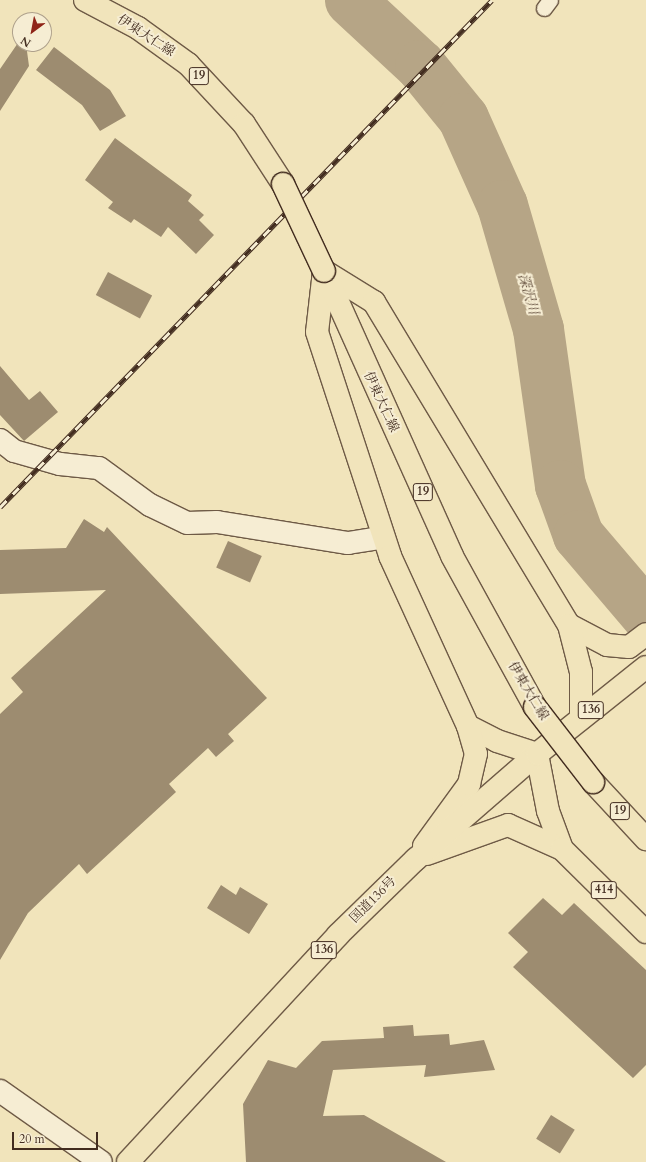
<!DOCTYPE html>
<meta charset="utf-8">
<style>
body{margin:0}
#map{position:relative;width:646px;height:1162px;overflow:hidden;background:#f1e4bb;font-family:Cardo,"Noto Serif JP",serif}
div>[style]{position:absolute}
.river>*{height:51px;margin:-25.5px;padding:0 25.5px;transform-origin:25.5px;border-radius:25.5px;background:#b6a586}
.building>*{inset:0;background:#9d8c70;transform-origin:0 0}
.roads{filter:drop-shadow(1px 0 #6e5a46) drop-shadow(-1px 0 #6e5a46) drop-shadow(0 1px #6e5a46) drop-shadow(0 -1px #6e5a46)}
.lane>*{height:15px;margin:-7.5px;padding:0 7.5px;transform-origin:7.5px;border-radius:7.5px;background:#f6edd3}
.street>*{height:22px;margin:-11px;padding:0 11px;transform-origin:11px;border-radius:11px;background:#f6edd3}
.primary>*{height:22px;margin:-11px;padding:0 11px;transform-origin:11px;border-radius:11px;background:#f1e4bb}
.highway>*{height:22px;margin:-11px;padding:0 11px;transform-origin:11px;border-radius:11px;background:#f1e4bb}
.rail>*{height:4.5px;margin-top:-2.25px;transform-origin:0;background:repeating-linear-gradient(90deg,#f6edd3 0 9px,#422c1f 0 18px);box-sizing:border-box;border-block:1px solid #422c1f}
.bridges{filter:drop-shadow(1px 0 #422c1f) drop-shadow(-1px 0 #422c1f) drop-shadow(0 1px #422c1f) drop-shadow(0 -1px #422c1f)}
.primary-bridge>*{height:22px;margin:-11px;padding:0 11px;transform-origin:11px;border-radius:11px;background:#f1e4bb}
span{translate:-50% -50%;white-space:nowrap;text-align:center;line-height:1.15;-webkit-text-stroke:4px #f6edd3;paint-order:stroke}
.shield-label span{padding:1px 3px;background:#f6edd3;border:1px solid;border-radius:3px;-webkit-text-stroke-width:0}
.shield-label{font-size:12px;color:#422c1f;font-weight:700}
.street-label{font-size:13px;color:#422c1f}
.water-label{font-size:14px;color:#5f4a39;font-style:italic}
.north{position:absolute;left:12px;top:12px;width:40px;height:40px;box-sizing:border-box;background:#f6edd3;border:1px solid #aea08b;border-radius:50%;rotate:212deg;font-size:11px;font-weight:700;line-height:16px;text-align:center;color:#422c1f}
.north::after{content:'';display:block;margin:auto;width:14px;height:18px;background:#8f2418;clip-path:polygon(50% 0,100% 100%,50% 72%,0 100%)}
.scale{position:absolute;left:12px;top:1132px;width:86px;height:18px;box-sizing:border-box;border:2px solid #422c1f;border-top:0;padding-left:5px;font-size:12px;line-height:14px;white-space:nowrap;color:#422c1f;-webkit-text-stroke:3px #f6edd3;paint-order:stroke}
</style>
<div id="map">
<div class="river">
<div style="left:350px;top:0;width:96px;rotate:42.9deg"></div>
<div style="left:420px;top:65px;width:68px;rotate:50.9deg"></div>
<div style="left:463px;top:118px;width:95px;rotate:65.9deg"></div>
<div style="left:502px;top:205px;width:129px;rotate:73.8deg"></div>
<div style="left:538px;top:329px;width:158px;rotate:82deg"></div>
<div style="left:560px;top:485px;width:53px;rotate:70.2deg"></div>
<div style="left:578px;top:535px;width:105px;rotate:49.6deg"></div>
</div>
<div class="building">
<div style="clip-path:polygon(20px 40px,20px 44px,26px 44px,29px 66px,0 111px,0 69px)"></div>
<div style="clip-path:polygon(54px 47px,110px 90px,126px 116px,100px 131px,82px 105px,36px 70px)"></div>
<div style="clip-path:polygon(115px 138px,192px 195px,188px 201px,204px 215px,199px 220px,214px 235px,196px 254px,168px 227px,161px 237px,134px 219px,131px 223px,108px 208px,113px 202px,85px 180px)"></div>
<div style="left:108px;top:272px;width:50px;height:26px;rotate:28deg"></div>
<div style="clip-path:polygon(0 366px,29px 400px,40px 391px,58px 412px,24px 441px,0 415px)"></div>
<div style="clip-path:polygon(84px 519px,104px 532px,107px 527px,267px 698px,228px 734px,234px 741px,216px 757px,208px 748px,169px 784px,176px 792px,87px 874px,79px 864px,28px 913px,0 960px,0 714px,23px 692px,11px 678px,106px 590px,0 594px,0 550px,66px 548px)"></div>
<div style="left:228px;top:541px;width:37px;height:29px;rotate:24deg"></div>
<div style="clip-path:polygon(221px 885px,236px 895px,240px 887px,268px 904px,249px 934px,207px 908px)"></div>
<div style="clip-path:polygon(543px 898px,562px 915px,574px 903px,646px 970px,646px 1065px,633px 1078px,513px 967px,528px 952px,508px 933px)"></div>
<div style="clip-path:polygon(413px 1025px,414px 1036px,449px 1034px,450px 1045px,484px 1040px,495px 1070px,424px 1077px,426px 1065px,333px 1070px,323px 1116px,364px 1115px,446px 1162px,246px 1162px,243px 1104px,268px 1060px,296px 1068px,322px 1041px,384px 1038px,383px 1027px)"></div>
<div style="left:551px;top:1115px;width:28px;height:28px;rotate:32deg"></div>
</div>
<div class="roads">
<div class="lane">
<div style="left:544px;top:8px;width:10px;rotate:-53deg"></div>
</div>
<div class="street">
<div style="left:0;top:440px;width:18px;rotate:38deg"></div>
<div style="left:14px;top:451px;width:48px;rotate:15.8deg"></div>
<div style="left:60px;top:464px;width:39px;rotate:6deg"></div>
<div style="left:99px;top:468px;width:63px;rotate:36deg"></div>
<div style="left:150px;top:505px;width:41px;rotate:25.9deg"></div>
<div style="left:187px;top:523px;width:30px;rotate:-2deg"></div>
<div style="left:217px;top:522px;width:133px;rotate:9.1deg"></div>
<div style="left:348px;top:543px;width:36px;rotate:-9deg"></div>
<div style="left:0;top:1091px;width:123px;rotate:35.1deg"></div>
</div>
<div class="primary">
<div style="left:85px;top:0;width:60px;rotate:27.8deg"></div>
<div style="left:138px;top:28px;width:62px;rotate:35.8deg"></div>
<div style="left:188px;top:64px;width:82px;rotate:47deg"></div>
<div style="left:244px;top:124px;width:72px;rotate:57deg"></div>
<div style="left:324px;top:271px;width:61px;rotate:96.5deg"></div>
<div style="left:317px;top:332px;width:236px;rotate:71.9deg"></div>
<div style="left:390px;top:556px;width:187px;rotate:65.4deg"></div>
<div style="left:468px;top:726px;width:33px;rotate:27deg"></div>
<div style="left:497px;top:741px;width:42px;rotate:18deg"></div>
<div style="left:324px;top:271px;width:59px;rotate:31.8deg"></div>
<div style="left:374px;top:302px;width:377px;rotate:58.9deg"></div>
<div style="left:569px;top:625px;width:43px;rotate:27.8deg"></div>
<div style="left:607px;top:645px;width:22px;rotate:5deg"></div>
<div style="left:629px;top:647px;width:21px;rotate:-37deg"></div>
<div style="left:325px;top:273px;width:310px;rotate:65.8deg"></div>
<div style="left:452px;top:556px;width:172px;rotate:61.2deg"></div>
<div style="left:569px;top:625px;width:49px;rotate:75.7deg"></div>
<div style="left:581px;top:672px;width:46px;rotate:90deg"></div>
<div style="left:593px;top:782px;width:78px;rotate:47.1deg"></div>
<div style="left:424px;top:846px;width:77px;rotate:-54deg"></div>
<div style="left:469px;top:784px;width:31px;rotate:-77deg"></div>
<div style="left:476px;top:754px;width:29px;rotate:-106deg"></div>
</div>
<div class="highway">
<div style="left:537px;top:754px;width:58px;rotate:79.1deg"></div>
<div style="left:548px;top:811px;width:40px;rotate:69.8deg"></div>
<div style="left:427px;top:854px;width:86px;rotate:-19.7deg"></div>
<div style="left:508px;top:825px;width:59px;rotate:24deg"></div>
<div style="left:562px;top:849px;width:118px;rotate:44.7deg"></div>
<div style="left:128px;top:1162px;width:309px;rotate:-47.2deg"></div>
<div style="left:338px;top:935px;width:109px;rotate:-44.3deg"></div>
<div style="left:416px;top:859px;width:160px;rotate:-41deg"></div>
<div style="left:537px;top:754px;width:139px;rotate:-38.6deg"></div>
</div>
</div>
<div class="rail">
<div style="left:0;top:507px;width:706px;rotate:-45.86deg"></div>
</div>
<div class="bridges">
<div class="primary-bridge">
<div style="left:283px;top:184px;width:96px;rotate:64.8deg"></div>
<div style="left:535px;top:707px;width:95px;rotate:52.3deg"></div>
</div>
</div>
<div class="shield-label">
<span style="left:199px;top:76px">19</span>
<span style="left:423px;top:492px">19</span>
<span style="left:591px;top:710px">136</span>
<span style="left:620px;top:811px">19</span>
<span style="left:604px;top:890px">414</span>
<span style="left:324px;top:950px">136</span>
</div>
<div class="street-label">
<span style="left:146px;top:36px;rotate:33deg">伊東大仁線</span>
<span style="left:381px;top:402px;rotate:65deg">伊東大仁線</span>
<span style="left:528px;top:691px;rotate:59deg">伊東大仁線</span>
<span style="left:373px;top:900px;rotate:-45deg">国道136号</span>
</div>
<div class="water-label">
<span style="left:528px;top:294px;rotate:74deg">深沢川</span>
</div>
<div class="north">N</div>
<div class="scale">20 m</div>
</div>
